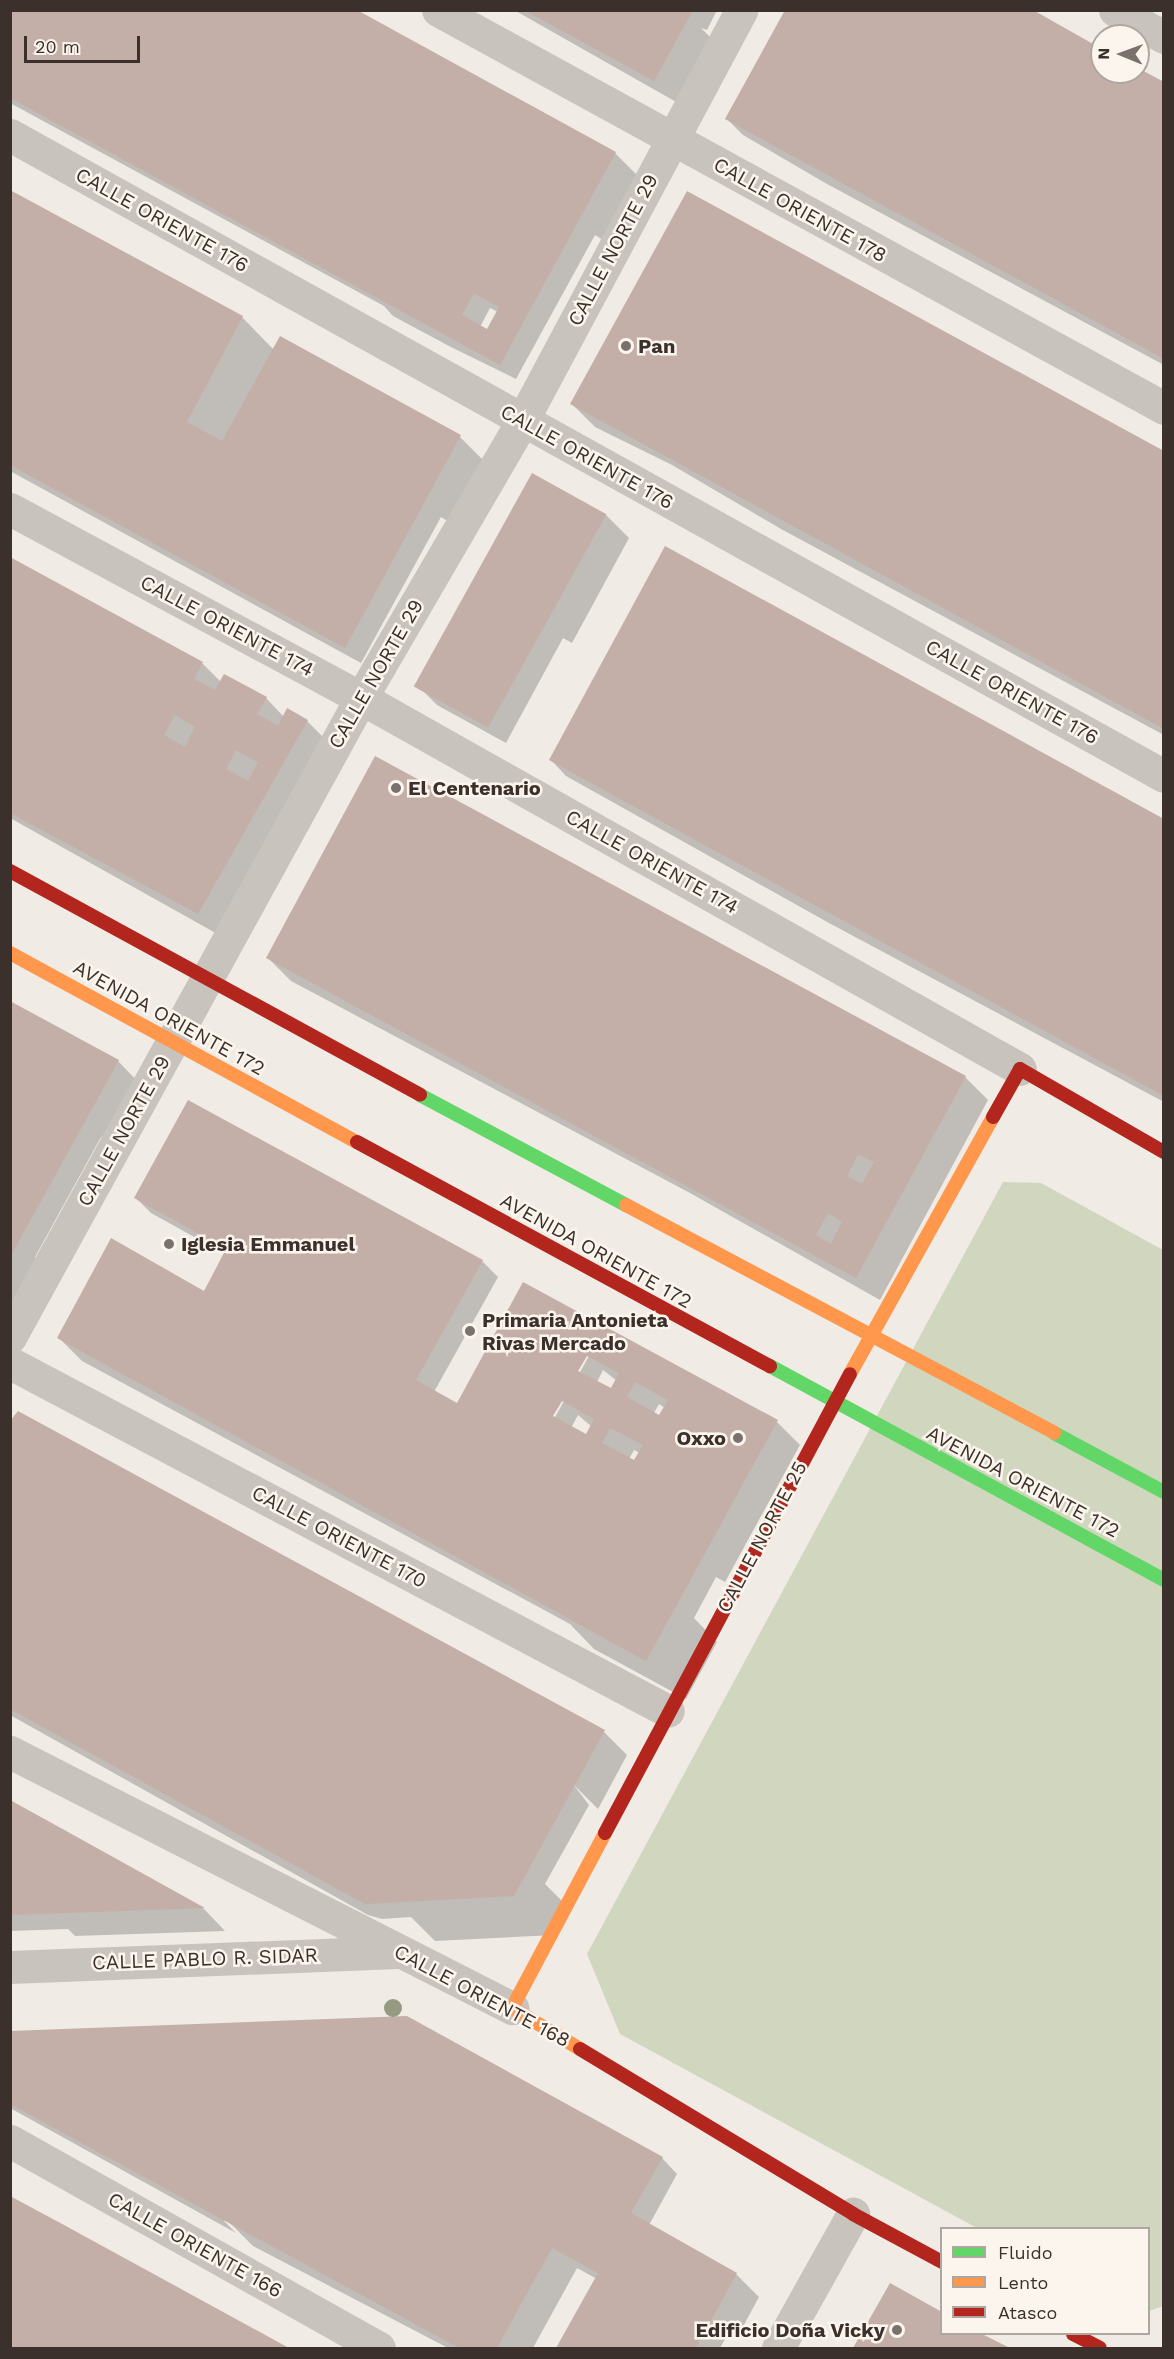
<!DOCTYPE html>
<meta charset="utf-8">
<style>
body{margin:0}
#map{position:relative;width:1174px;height:2359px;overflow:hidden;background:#f0ebe5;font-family:"Work Sans",sans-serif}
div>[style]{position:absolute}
.green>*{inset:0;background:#d1d6bf}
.shadow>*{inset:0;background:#0003}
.building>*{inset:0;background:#c3afa7;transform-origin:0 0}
.street>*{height:33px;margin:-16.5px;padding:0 16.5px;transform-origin:16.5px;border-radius:16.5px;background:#c9c3be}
.fast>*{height:14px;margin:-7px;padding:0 7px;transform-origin:7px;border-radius:7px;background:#63d668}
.slow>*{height:14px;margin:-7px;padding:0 7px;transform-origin:7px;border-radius:7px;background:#ff974d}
.jam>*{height:14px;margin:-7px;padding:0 7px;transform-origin:7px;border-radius:7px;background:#b3261e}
.trees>*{width:18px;height:18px;margin:-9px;border-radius:50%;background:#959b80}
.dots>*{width:16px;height:16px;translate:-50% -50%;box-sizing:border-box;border:3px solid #fbf5ee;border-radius:50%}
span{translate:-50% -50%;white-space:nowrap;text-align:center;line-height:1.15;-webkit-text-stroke:5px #fbf5ee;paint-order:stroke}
.street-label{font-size:20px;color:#3b302b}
.poi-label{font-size:20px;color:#3b302b;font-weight:700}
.left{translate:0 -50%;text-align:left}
.right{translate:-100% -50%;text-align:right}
.frame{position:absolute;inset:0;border:12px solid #3b302b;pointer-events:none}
.legend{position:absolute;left:940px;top:2227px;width:210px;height:108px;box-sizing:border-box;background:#fbf5ee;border:2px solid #aea6a0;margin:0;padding:8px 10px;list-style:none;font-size:18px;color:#3b302b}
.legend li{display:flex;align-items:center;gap:12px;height:30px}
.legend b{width:30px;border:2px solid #aea6a0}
.north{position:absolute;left:1090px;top:24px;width:60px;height:60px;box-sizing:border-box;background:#fbf5ee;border:2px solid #aea6a0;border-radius:50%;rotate:271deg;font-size:16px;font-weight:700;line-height:24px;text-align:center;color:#3b302b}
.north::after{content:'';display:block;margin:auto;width:21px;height:27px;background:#7a716c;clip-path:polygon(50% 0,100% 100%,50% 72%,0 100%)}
.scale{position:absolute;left:24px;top:36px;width:116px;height:27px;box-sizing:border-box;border:3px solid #3b302b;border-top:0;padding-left:8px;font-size:18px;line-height:21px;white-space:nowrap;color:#3b302b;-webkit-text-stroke:4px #fbf5ee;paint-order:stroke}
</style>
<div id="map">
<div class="green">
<div style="clip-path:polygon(1003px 1182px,1041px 1183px,1163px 1250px,1163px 2306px,1149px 2311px,1148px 2228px,977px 2228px,620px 2034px,587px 1954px)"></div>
</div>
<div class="shadow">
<div style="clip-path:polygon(evenodd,10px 10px,615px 153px,638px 176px,603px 240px,595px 235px,516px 379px,449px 346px,393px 316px,384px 306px,10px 103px,10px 10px,490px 308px,498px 312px,488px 331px,480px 327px,490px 308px)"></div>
<div style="clip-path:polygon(514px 10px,717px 10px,707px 30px,701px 28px,713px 40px,678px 103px)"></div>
<div style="clip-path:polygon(1102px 51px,1102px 72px,1138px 70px,1164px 84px,1164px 365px,827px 184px,743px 135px,727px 119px)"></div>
<div style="clip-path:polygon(10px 191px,242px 317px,274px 350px,460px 437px,483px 460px,449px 522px,441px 517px,361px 663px,10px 471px)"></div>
<div style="clip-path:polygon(572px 404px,1164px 453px,1164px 735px,781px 529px,672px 465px,595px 427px)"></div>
<div style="clip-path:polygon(533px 475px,606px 515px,629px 538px,572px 643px,563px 638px,506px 743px,437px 705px,421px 689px)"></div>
<div style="clip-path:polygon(10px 558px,203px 664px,221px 682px,266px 698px,284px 717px,307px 721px,330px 744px,221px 936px,10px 818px)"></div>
<div style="clip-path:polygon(551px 760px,1164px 820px,1164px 1102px,829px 923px,566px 776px)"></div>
<div style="clip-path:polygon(268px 958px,965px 1077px,988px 1100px,880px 1300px,690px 1193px,291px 981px)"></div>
<div style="clip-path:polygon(10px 1002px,118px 1061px,141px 1085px,109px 1142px,101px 1137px,35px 1257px,59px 1280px,10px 1329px)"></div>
<div style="clip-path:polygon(evenodd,135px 1197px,482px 1261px,498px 1277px,434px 1392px,457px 1405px,524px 1284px,777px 1422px,800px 1445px,725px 1582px,716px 1577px,694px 1618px,717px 1642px,686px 1699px,594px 1649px,570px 1624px,82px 1361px,59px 1338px,205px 1293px,225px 1254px,151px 1213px,135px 1197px,587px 1354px,589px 1356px,579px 1374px,577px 1371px,587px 1354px,135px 1197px,603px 1370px,617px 1381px,612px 1390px,597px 1382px,603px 1370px,135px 1197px,562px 1399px,564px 1401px,554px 1419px,551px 1417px,562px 1399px,135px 1197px,659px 1404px,665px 1408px,660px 1417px,654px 1413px,659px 1404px,135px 1197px,578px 1415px,592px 1427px,587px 1436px,571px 1428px,578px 1415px,135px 1197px,634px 1450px,640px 1453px,635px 1462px,629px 1459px,634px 1450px)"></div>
<div style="clip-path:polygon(17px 1413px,604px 1732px,627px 1755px,598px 1809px,573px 1784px,589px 1805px,545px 1884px,569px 1908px,554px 1935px,435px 1941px,411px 1917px,382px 1919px,368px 1915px,10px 1715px,10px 1425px)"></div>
<div style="clip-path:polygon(10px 1802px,204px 1909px,225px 1931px,75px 1936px,68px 1929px,10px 1931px)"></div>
<div style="clip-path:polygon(10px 2033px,662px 2158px,677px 2174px,649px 2225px,736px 2274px,759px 2297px,739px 2334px,731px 2329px,720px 2348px,558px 2348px,597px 2279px,577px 2268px,533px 2348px,448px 2348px,253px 2246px,228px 2221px,224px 2221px,236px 2233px,10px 2108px)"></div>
<div style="clip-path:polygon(10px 2198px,225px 2315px,287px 2348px,10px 2348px)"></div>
<div style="clip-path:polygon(890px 2285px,942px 2334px,978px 2334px,1006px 2348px,855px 2348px)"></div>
</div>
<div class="building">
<div style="clip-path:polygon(evenodd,10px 10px,357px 10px,616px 152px,500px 365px,10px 98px,10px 10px,474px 293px,499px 307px,487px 329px,462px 315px,474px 293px)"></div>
<div style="clip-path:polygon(524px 10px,693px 10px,654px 81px)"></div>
<div style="clip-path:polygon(785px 10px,1033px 10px,1102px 49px,1102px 72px,1138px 72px,1138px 68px,1164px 82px,1164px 359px,725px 119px)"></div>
<div style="clip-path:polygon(10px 190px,243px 316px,187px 422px,222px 441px,280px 336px,461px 435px,345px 648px,10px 465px)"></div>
<div style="clip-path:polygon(687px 191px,1164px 451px,1164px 729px,570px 404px)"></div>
<div style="left:532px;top:473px;width:85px;height:244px;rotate:29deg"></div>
<div style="clip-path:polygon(665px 546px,1164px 819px,1164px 1096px,549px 760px)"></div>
<div style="clip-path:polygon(evenodd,10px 557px,203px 662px,194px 679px,215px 690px,224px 674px,267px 697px,257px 714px,278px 726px,287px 708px,308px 720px,198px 914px,10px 813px,10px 557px,175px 715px,195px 727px,185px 747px,164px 735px,175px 715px,10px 557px,236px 750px,258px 762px,248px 781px,226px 769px,236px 750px)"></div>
<div style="clip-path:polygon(evenodd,375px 756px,966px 1076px,856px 1278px,266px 958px,375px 756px,858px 1154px,874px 1162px,862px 1184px,847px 1176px,858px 1154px,375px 756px,828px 1213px,842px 1222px,831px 1244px,816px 1235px,828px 1213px)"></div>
<div style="clip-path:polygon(10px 1001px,119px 1060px,10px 1257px)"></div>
<div style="clip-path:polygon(evenodd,188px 1100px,483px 1260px,416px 1380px,457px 1403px,523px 1282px,778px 1420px,646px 1661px,57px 1338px,111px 1238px,204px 1291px,226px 1249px,134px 1198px,188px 1100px,587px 1356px,619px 1373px,611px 1388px,578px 1371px,587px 1356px,188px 1100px,635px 1382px,668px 1400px,659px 1415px,627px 1397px,635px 1382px,188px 1100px,562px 1401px,594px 1419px,586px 1434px,553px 1416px,562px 1401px,188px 1100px,610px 1428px,643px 1445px,634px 1460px,602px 1443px,610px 1428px)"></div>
<div style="clip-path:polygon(18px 1411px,605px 1730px,514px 1896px,365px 1904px,10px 1709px,10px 1421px)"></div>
<div style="clip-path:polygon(10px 1800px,68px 1832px,205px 1908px,10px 1915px)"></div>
<div style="clip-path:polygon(407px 2016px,663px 2157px,631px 2213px,737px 2273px,696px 2348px,556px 2348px,598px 2273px,552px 2248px,497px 2348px,459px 2348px,10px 2104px,10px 2031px)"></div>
<div style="clip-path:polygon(10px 2196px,64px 2225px,289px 2348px,10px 2348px)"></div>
<div style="clip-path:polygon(890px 2283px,942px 2312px,942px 2334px,982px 2334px,1010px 2348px,853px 2348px)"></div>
</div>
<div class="street">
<div style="left:438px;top:10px;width:828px;rotate:28.73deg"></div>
<div style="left:1115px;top:10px;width:56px;rotate:28.9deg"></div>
<div style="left:10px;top:135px;width:1320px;rotate:29.05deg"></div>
<div style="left:10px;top:509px;width:399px;rotate:28.3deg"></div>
<div style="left:361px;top:698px;width:756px;rotate:29.38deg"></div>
<div style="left:10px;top:1337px;width:729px;rotate:-61.22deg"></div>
<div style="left:361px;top:698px;width:320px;rotate:-59.8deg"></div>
<div style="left:522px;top:421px;width:466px;rotate:-61.9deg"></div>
<div style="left:10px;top:1363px;width:744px;rotate:27.87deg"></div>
<div style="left:10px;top:1752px;width:564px;rotate:27.02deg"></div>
<div style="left:10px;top:1967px;width:388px;rotate:-2.2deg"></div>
<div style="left:10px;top:2141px;width:423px;rotate:29.3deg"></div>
<div style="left:778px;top:2348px;width:154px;rotate:-60.8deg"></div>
</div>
<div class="fast">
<div style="left:420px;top:1095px;width:234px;rotate:28.1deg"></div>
<div style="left:770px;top:1366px;width:448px;rotate:28.5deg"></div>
<div style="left:1054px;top:1433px;width:125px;rotate:28.2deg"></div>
</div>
<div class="slow">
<div style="left:10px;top:953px;width:395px;rotate:28.6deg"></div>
<div style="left:626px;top:1205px;width:485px;rotate:28deg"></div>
<div style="left:850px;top:1374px;width:294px;rotate:-60.9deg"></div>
<div style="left:580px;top:2049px;width:79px;rotate:-148.9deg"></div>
<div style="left:512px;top:2008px;width:198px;rotate:-62deg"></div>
</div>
<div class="jam">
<div style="left:10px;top:871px;width:467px;rotate:28.6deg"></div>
<div style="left:993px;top:1117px;width:55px;rotate:-60.6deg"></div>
<div style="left:1020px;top:1069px;width:166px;rotate:30deg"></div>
<div style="left:357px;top:1142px;width:470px;rotate:28.5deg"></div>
<div style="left:605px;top:1833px;width:520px;rotate:-61.91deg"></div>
<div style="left:580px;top:2049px;width:319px;rotate:31.1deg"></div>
<div style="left:853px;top:2214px;width:101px;rotate:28.3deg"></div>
<div style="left:1073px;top:2334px;width:30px;rotate:27deg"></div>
</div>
<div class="trees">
<div style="left:393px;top:2008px"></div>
</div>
<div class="dots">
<div style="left:626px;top:346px;background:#7a716c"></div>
<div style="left:396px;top:788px;background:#7a716c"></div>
<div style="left:169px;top:1244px;background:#7a716c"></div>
<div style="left:470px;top:1331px;background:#7a716c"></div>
<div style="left:738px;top:1438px;background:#7a716c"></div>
<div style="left:897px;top:2330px;background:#7a716c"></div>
</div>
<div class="street-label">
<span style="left:800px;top:210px;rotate:29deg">CALLE ORIENTE 178</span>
<span style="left:162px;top:220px;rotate:29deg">CALLE ORIENTE 176</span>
<span style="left:613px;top:250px;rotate:-62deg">CALLE NORTE 29</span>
<span style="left:587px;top:457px;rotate:29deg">CALLE ORIENTE 176</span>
<span style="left:227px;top:626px;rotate:28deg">CALLE ORIENTE 174</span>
<span style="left:376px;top:674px;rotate:-60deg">CALLE NORTE 29</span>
<span style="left:1012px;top:692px;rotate:29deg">CALLE ORIENTE 176</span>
<span style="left:652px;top:862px;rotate:29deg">CALLE ORIENTE 174</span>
<span style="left:169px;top:1018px;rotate:29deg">AVENIDA ORIENTE 172</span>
<span style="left:124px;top:1131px;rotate:-61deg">CALLE NORTE 29</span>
<span style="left:596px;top:1251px;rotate:29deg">AVENIDA ORIENTE 172</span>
<span style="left:1023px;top:1482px;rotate:28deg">AVENIDA ORIENTE 172</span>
<span style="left:339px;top:1537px;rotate:28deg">CALLE ORIENTE 170</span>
<span style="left:762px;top:1537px;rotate:-62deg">CALLE NORTE 25</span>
<span style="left:205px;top:1959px;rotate:-2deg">CALLE PABLO R. SIDAR</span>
<span style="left:482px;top:1996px;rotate:28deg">CALLE ORIENTE 168</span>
<span style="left:195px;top:2245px;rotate:29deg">CALLE ORIENTE 166</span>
</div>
<div class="poi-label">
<span class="left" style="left:638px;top:346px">Pan</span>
<span class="left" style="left:408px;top:788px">El Centenario</span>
<span class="left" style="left:181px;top:1244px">Iglesia Emmanuel</span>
<span class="left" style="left:482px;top:1332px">Primaria Antonieta<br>Rivas Mercado</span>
<span class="right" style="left:726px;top:1438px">Oxxo</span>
<span class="right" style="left:885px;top:2330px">Edificio Doña Vicky</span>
</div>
<div class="frame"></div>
<ul class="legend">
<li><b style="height:8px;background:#63d668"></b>Fluido</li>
<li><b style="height:8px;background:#ff974d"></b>Lento</li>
<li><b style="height:8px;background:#b3261e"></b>Atasco</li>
</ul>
<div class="north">N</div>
<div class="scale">20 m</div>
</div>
